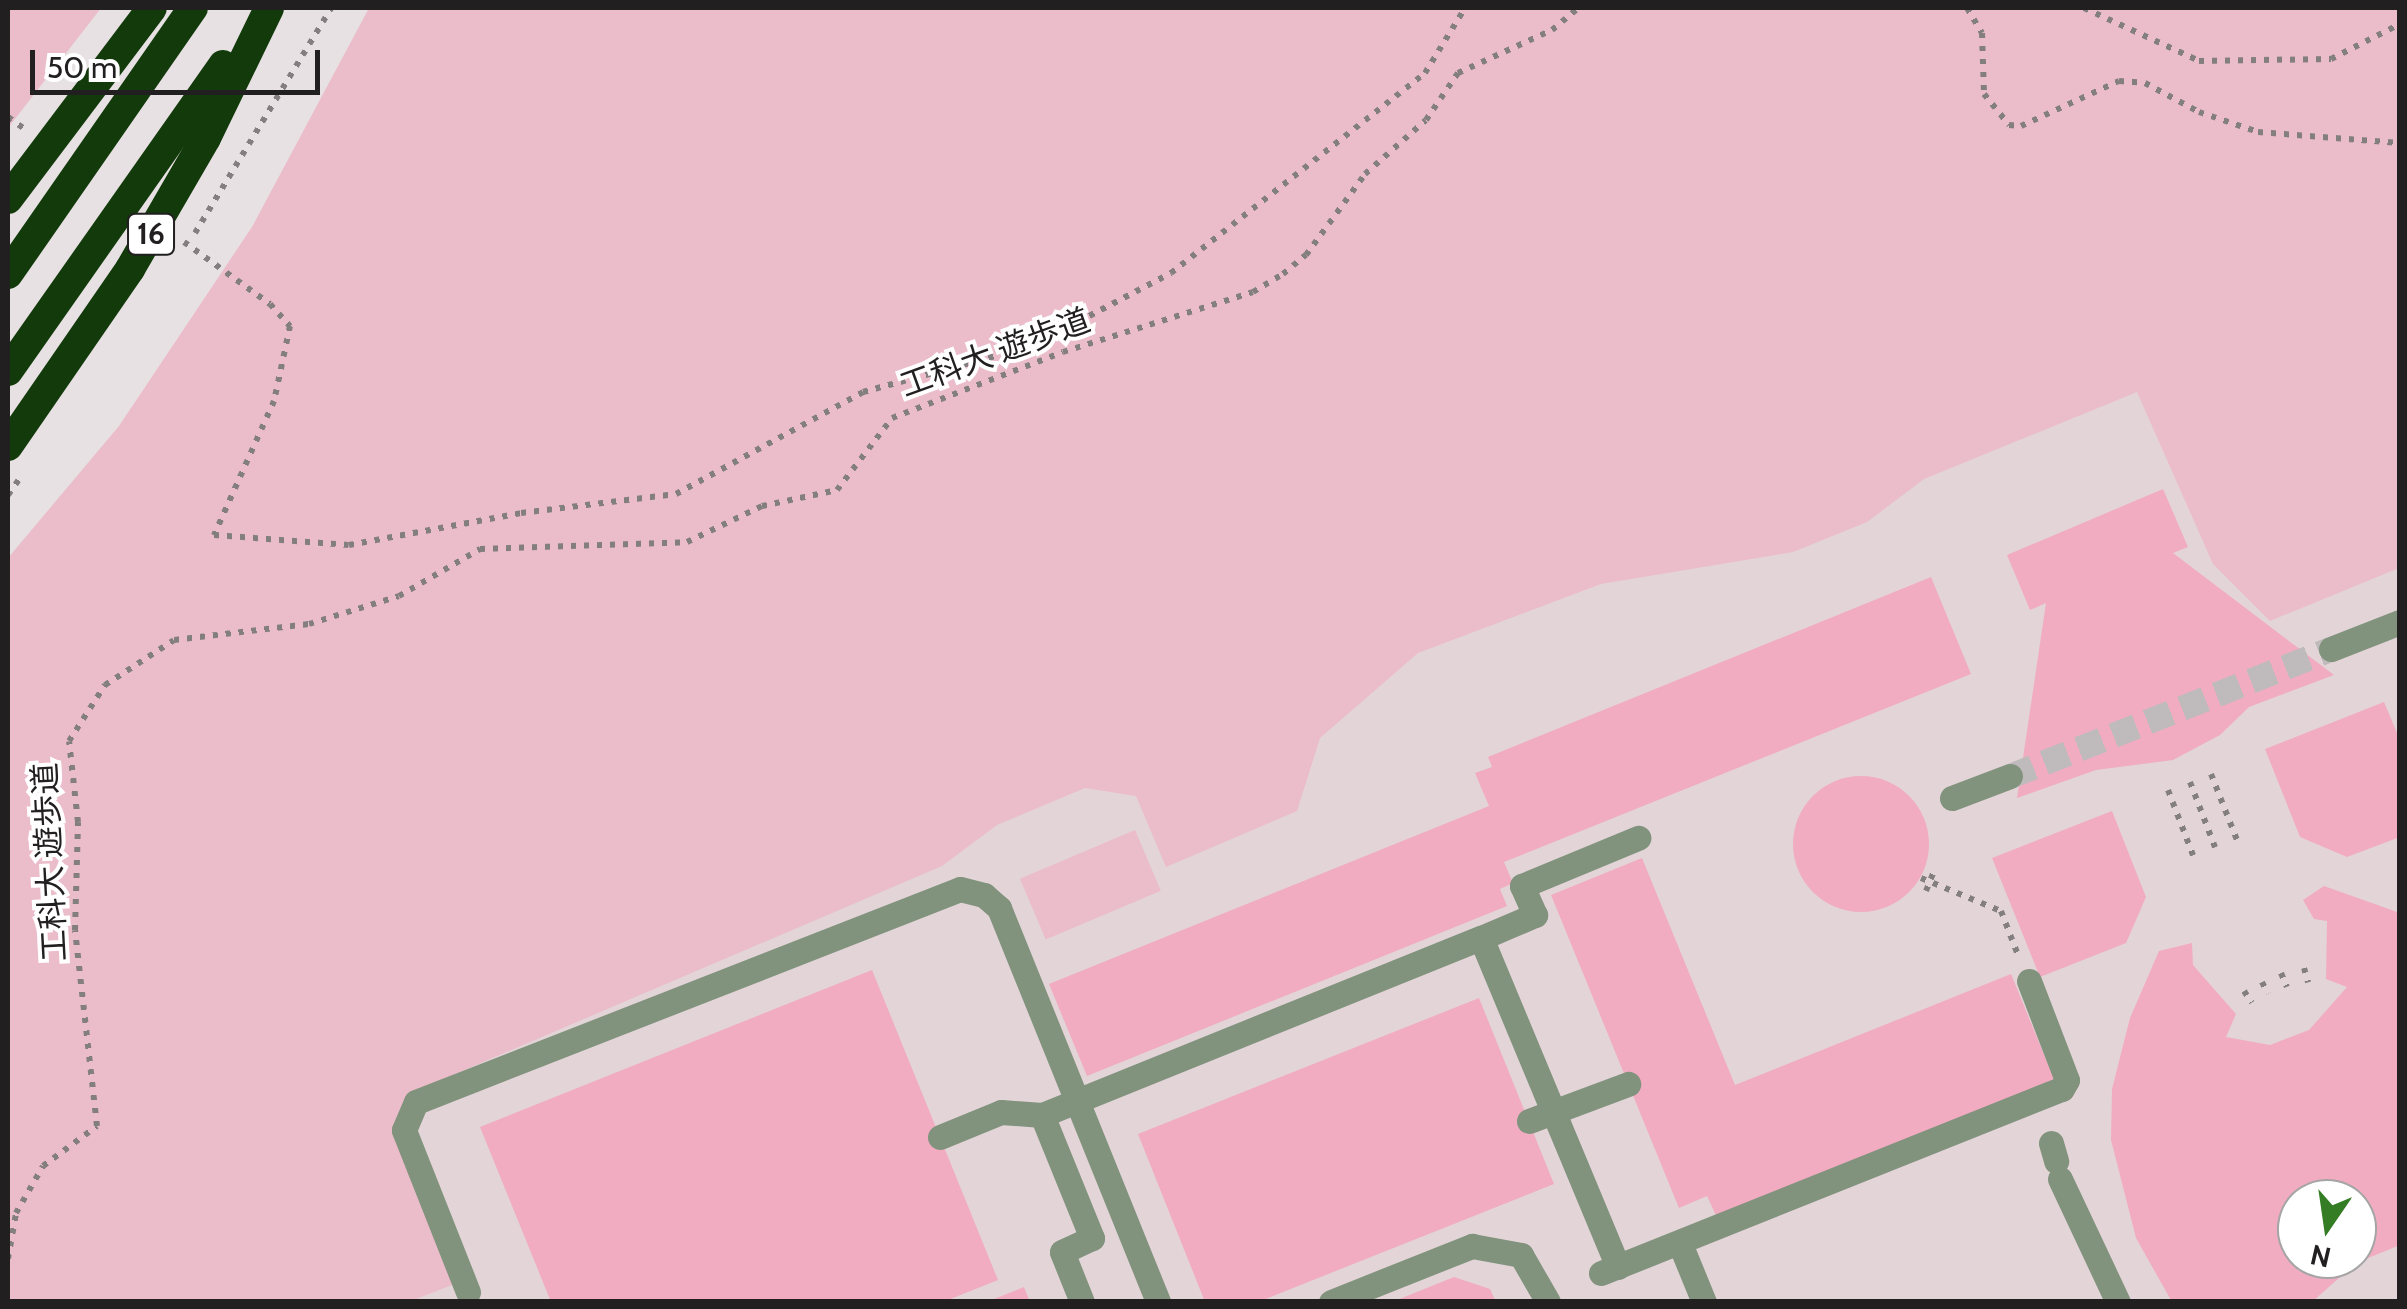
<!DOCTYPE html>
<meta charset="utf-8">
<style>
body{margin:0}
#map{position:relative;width:2407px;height:1309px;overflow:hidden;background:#e7e1e3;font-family:Cabin,"Noto Sans JP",sans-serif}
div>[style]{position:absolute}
.built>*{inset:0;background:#e3d4d8}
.green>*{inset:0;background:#ebbcca;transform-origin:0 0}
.building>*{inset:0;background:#f1acc2}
.round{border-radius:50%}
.minor-tunnel>*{height:25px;margin-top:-12.5px;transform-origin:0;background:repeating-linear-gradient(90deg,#bfbabc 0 25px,transparent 0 37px)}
.path>*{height:6px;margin-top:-3px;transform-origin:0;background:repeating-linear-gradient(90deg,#837f81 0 5px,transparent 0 13px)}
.minor>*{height:25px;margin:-12.5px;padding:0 12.5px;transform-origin:12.5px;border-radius:12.5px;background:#81937d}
.highway>*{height:30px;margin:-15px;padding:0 15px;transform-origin:15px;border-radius:15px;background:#133a0b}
span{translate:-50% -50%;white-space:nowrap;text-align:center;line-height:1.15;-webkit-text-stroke:8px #fff;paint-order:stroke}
.shield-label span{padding:2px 8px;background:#fff;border:2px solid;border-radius:8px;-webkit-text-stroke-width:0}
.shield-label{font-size:30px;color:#211f20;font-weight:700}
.street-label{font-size:32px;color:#211f20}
.frame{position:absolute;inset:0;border:10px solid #211f20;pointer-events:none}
.north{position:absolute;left:2277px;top:1179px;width:100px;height:100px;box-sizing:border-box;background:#fff;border:2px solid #a6a5a6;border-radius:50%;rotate:193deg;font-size:28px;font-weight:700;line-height:40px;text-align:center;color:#211f20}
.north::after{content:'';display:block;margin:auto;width:35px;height:45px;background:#347d24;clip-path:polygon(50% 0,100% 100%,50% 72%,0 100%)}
.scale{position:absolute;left:30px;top:50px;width:290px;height:45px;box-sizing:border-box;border:5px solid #211f20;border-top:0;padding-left:12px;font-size:30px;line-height:35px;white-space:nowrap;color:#211f20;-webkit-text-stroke:8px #fff;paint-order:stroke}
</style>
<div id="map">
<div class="built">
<div style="clip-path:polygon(evenodd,2399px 40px,2399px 1301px,8px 1302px,8px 762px,2399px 40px,2297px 1199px,2357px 1199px,2357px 1259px,2297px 1259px,2297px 1199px)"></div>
</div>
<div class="green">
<div style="clip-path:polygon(8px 8px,101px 8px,8px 128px)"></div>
<div style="clip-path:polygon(369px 8px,2399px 8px,2399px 568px,2270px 621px,2213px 564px,2137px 392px,1924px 479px,1867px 522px,1793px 552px,1601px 584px,1418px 653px,1320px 738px,1297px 811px,1166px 867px,1136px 796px,1085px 788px,997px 825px,942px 866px,434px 1083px,416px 1131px,452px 1285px,411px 1301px,8px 1301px,8px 558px,119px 426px,252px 227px)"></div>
<div style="left:1135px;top:830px;width:66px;height:125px;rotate:67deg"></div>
</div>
<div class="building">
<div style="clip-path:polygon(2163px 489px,2188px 547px,2173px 553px,2334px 675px,2249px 707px,2220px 735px,2173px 760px,2096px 770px,2017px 798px,2046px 603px,2030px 610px,2007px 555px)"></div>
<div style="clip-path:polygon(1931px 577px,1971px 674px,1504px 862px,1513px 883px,1500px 889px,1507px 906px,1087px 1076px,1049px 984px,1489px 806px,1475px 773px,1492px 767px,1488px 757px)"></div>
<div style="clip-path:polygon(2384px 702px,2400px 740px,2400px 837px,2347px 857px,2300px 837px,2265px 749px)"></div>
<div class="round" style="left:1793px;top:776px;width:136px;height:136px"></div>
<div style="clip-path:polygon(2112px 811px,2146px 897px,2126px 943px,2040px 977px,1992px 858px)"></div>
<div style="clip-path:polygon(1642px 858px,1735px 1085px,2011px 974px,2056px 1084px,1718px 1220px,1707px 1196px,1679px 1208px,1551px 895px)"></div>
<div style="clip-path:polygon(evenodd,2324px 886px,2400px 913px,2400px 1245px,2356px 1263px,2312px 1302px,2172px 1302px,2136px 1238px,2111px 1140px,2112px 1089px,2130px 1018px,2159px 951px,2192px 943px,2193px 965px,2236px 1014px,2226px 1037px,2270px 1045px,2309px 1030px,2347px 987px,2326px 979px,2327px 921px,2314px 919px,2303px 900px,2324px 886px,2297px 1199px,2357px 1199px,2357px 1259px,2297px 1259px,2297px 1199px)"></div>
<div style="clip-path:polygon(872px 970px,998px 1280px,943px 1302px,551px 1302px,480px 1127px)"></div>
<div style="clip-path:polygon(1479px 998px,1554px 1184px,1258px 1302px,1205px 1302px,1138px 1134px)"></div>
<div style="clip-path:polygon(1454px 1277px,1490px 1289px,1496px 1302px,1392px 1302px)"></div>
<div style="clip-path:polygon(1024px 1287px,1030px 1302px,989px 1302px,989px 1301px)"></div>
</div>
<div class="minor-tunnel">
<div style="left:2010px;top:776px;width:345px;rotate:-21.6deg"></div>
</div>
<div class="path">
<div style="left:1967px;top:8px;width:29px;rotate:59deg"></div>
<div style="left:1982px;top:33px;width:61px;rotate:88.1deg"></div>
<div style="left:1984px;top:94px;width:40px;rotate:51deg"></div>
<div style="left:2009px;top:125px;width:12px;rotate:5deg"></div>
<div style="left:2021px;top:126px;width:108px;rotate:-24.7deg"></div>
<div style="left:2119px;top:81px;width:26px;rotate:4deg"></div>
<div style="left:2145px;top:83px;width:61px;rotate:28.2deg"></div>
<div style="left:2199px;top:112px;width:62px;rotate:18.7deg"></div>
<div style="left:2258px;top:132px;width:142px;rotate:4.4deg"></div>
<div style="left:2084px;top:8px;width:127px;rotate:24.7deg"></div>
<div style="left:2199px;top:61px;width:132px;rotate:-0.9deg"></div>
<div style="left:2331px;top:59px;width:77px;rotate:-26.9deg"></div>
<div style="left:8px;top:117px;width:19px;rotate:36deg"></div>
<div style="left:195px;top:233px;width:263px;rotate:-58.8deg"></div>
<div style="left:184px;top:242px;width:106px;rotate:35.8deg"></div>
<div style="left:270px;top:304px;width:30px;rotate:48deg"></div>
<div style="left:290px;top:326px;width:77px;rotate:102deg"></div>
<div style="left:274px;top:401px;width:147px;rotate:114.1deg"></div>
<div style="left:214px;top:535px;width:135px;rotate:4.2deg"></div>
<div style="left:349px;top:545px;width:175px;rotate:-10.5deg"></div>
<div style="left:521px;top:513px;width:156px;rotate:-7deg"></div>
<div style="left:676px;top:494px;width:213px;rotate:-28.6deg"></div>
<div style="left:863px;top:392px;width:175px;rotate:-15.2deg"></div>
<div style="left:1032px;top:346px;width:157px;rotate:-27.7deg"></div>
<div style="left:1171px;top:273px;width:323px;rotate:-38.2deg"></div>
<div style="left:1425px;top:73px;width:76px;rotate:-58.4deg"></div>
<div style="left:8px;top:495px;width:19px;rotate:-55deg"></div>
<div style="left:2211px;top:774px;width:71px;rotate:68.5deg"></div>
<div style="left:2190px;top:782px;width:70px;rotate:69deg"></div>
<div style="left:2168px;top:790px;width:70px;rotate:69deg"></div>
<div style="left:1921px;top:878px;width:87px;rotate:22.4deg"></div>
<div style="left:2001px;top:911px;width:47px;rotate:68.9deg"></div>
<div style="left:1926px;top:891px;width:24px;rotate:-68deg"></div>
<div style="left:2304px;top:968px;width:15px;rotate:74deg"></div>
<div style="left:2281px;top:973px;width:15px;rotate:67deg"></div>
<div style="left:2262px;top:982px;width:13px;rotate:63deg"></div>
<div style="left:2244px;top:991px;width:14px;rotate:56deg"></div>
<div style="left:8px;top:1259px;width:47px;rotate:-80.1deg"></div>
<div style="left:16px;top:1213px;width:54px;rotate:-60.1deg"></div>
<div style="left:43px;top:1166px;width:67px;rotate:-36.5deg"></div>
<div style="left:97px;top:1126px;width:197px;rotate:-96.4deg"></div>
<div style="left:75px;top:930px;width:108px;rotate:-88.4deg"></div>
<div style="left:78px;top:822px;width:81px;rotate:-96.3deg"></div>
<div style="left:69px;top:741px;width:67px;rotate:-57.3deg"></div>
<div style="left:105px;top:685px;width:82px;rotate:-33.1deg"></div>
<div style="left:174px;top:640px;width:136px;rotate:-6.8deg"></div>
<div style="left:309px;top:624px;width:94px;rotate:-17.3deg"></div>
<div style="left:399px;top:596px;width:94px;rotate:-30.1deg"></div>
<div style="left:480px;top:549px;width:207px;rotate:-1.9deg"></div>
<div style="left:687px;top:542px;width:83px;rotate:-25.6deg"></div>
<div style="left:762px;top:506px;width:77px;rotate:-12deg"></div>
<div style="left:837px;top:490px;width:91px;rotate:-52.6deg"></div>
<div style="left:892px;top:418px;width:183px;rotate:-21.1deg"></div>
<div style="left:1063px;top:352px;width:199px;rotate:-17.5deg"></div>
<div style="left:1253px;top:292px;width:35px;rotate:-31deg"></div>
<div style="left:1283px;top:274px;width:30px;rotate:-40deg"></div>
<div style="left:1306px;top:255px;width:100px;rotate:-53.9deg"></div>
<div style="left:1365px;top:174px;width:81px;rotate:-41.5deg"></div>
<div style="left:1426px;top:120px;width:57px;rotate:-55.8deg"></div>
<div style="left:1458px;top:73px;width:103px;rotate:-24.6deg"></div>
<div style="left:1552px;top:30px;width:34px;rotate:-40deg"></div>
</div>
<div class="minor">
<div style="left:2331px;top:649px;width:74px;rotate:-21.4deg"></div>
<div style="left:1952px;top:798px;width:62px;rotate:-20.8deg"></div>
<div style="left:1042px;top:1115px;width:133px;rotate:67.9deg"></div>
<div style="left:1092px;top:1238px;width:33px;rotate:155deg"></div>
<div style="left:1062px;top:1252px;width:54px;rotate:68.2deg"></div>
<div style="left:1529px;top:1121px;width:106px;rotate:-20.5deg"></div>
<div style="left:940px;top:1137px;width:66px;rotate:-22.3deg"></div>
<div style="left:1001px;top:1112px;width:41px;rotate:4.2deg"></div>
<div style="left:1042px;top:1115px;width:473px;rotate:-22deg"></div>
<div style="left:2051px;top:1143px;width:19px;rotate:74deg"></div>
<div style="left:2060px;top:1179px;width:136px;rotate:64.8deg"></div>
<div style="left:1681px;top:1246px;width:61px;rotate:67.7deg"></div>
<div style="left:1618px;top:1267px;width:356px;rotate:-112.6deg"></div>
<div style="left:1481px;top:938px;width:59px;rotate:-23.1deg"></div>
<div style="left:1535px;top:915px;width:32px;rotate:-114deg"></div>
<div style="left:1522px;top:886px;width:126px;rotate:-22.5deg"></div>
<div style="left:1601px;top:1273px;width:496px;rotate:-21.8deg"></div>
<div style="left:2062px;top:1089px;width:10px;rotate:-61deg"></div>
<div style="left:2067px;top:1080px;width:106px;rotate:-111deg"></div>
<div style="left:468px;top:1292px;width:174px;rotate:-111.6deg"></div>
<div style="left:404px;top:1130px;width:30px;rotate:-67deg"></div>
<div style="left:416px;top:1102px;width:584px;rotate:-21.38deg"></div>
<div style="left:960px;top:889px;width:25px;rotate:14deg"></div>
<div style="left:984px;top:895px;width:20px;rotate:41deg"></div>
<div style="left:999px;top:908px;width:425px;rotate:68deg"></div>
<div style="left:1331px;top:1302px;width:152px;rotate:-21.7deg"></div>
<div style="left:1472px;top:1246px;width:50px;rotate:10.4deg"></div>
<div style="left:1521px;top:1255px;width:54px;rotate:60.1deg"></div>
</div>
<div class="highway">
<div style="left:8px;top:199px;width:239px;rotate:-53deg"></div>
<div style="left:8px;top:274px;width:324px;rotate:-55.2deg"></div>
<div style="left:8px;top:371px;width:374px;rotate:-54.9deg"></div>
<div style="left:8px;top:446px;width:215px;rotate:-55.4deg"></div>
<div style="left:130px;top:269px;width:151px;rotate:-59.9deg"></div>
<div style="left:206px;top:138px;width:144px;rotate:-64.1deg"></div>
</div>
<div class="shield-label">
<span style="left:151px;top:234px">16</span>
</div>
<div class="street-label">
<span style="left:995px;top:353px;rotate:-20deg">工科大 遊歩道</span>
<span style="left:50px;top:862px;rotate:-93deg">工科大 遊歩道</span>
</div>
<div class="frame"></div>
<div class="north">N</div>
<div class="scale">50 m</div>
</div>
